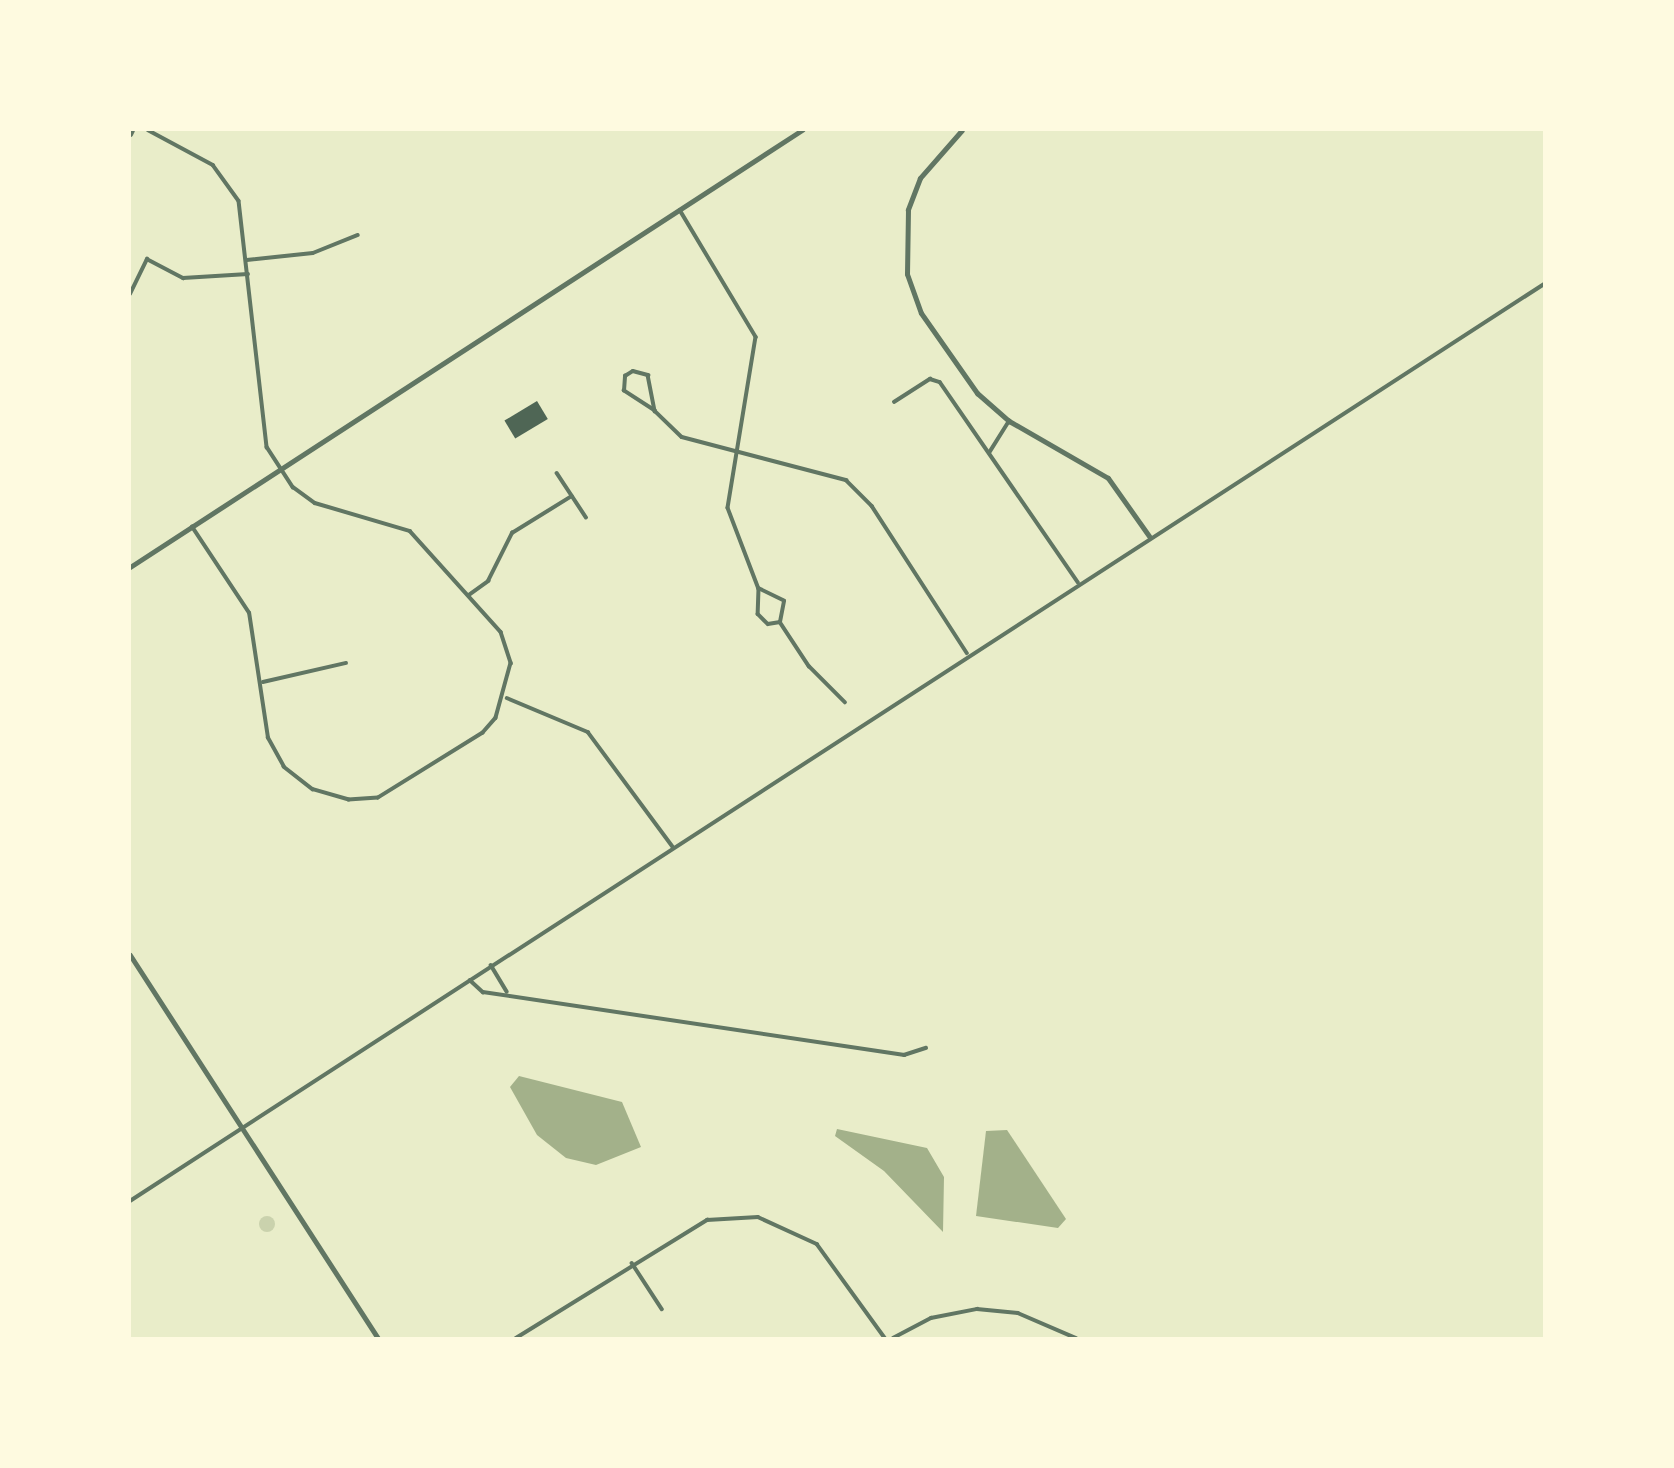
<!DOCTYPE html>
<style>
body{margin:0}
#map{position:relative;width:1674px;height:1468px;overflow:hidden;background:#e9edc9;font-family:"Fira Sans Condensed",sans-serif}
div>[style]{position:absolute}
.green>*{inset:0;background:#cad2ad}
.round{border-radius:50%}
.water>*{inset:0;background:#a3b18a}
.building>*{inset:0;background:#4f6655;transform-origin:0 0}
.minor>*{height:3.5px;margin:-1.75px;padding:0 1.75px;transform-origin:1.75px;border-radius:1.75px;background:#617663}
.tertiary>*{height:5px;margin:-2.5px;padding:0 2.5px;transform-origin:2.5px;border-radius:2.5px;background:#617663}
span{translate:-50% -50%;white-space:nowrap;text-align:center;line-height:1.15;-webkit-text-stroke:7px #fefae0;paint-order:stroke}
.frame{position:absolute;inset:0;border:131px solid #fefae0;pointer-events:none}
</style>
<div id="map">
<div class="green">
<div class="round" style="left:259px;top:1216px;width:16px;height:16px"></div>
</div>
<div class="water">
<div style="clip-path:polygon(519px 1076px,622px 1102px,641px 1147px,596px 1165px,566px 1158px,537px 1135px,510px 1087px)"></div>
<div style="clip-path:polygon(837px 1129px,927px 1148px,944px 1177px,943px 1232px,884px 1171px,835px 1136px)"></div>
<div style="clip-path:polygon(1007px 1130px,1066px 1219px,1058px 1228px,976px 1216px,986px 1131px)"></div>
</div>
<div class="building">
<div style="left:537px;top:401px;width:21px;height:38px;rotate:59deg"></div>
</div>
<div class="minor">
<div style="left:148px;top:130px;width:74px;rotate:28.3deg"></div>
<div style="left:213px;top:165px;width:44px;rotate:54.2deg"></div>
<div style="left:239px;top:201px;width:248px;rotate:83.5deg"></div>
<div style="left:267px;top:447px;width:48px;rotate:57deg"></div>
<div style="left:293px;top:487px;width:27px;rotate:36deg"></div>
<div style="left:315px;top:503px;width:99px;rotate:16.4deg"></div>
<div style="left:410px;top:531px;width:136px;rotate:48deg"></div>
<div style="left:501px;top:632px;width:33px;rotate:72deg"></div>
<div style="left:511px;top:663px;width:57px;rotate:105.3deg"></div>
<div style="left:496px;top:718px;width:20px;rotate:131deg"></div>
<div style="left:483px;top:733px;width:123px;rotate:148.2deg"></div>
<div style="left:378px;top:798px;width:29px;rotate:176deg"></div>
<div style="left:349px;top:800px;width:37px;rotate:-164deg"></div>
<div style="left:313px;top:790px;width:37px;rotate:-142deg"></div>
<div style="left:284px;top:767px;width:33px;rotate:-119deg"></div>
<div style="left:268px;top:738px;width:126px;rotate:-98.6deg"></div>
<div style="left:249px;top:613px;width:103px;rotate:-123.5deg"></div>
<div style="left:680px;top:210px;width:148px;rotate:59.1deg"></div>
<div style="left:756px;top:337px;width:173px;rotate:99.3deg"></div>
<div style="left:728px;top:508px;width:87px;rotate:69.1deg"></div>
<div style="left:759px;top:589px;width:25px;rotate:92deg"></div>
<div style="left:758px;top:614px;width:14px;rotate:45deg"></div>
<div style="left:768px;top:624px;width:12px;rotate:-9deg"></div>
<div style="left:780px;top:622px;width:21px;rotate:-79deg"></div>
<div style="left:784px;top:601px;width:28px;rotate:-154deg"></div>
<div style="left:247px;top:260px;width:66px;rotate:-6.1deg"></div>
<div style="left:313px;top:253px;width:48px;rotate:-21.8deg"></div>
<div style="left:130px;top:294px;width:39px;rotate:-64deg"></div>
<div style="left:147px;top:259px;width:41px;rotate:27.8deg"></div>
<div style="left:183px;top:278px;width:65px;rotate:-3.5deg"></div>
<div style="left:894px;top:402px;width:43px;rotate:-32.6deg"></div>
<div style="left:930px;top:379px;width:10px;rotate:17deg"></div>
<div style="left:940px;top:382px;width:243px;rotate:55.4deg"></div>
<div style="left:655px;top:411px;width:37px;rotate:-147deg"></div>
<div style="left:624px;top:391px;width:15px;rotate:-86deg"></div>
<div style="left:625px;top:376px;width:9px;rotate:-32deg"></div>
<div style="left:633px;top:371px;width:16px;rotate:15deg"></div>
<div style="left:648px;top:375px;width:37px;rotate:79deg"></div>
<div style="left:655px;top:411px;width:37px;rotate:44deg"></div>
<div style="left:682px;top:437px;width:170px;rotate:14.7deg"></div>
<div style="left:846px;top:480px;width:37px;rotate:45deg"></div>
<div style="left:872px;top:506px;width:175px;rotate:57.1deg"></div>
<div style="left:989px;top:453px;width:38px;rotate:-58deg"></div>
<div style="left:557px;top:473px;width:53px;rotate:56.6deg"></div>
<div style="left:469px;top:595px;width:24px;rotate:-36deg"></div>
<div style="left:488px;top:581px;width:54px;rotate:-63.4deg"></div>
<div style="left:512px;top:533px;width:70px;rotate:-31.7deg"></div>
<div style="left:780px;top:622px;width:53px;rotate:56.6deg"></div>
<div style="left:809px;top:666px;width:51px;rotate:45deg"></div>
<div style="left:263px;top:682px;width:85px;rotate:-12.9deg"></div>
<div style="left:507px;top:698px;width:88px;rotate:22.8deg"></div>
<div style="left:588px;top:732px;width:143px;rotate:53.5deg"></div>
<div style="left:491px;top:965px;width:31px;rotate:59deg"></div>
<div style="left:470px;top:980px;width:18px;rotate:43deg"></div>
<div style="left:483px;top:992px;width:426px;rotate:8.5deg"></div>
<div style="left:904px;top:1055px;width:23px;rotate:-18deg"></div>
<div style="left:130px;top:1201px;width:1685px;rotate:-32.96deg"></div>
<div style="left:632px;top:1263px;width:55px;rotate:56.9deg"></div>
<div style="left:516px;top:1338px;width:225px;rotate:-31.7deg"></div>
<div style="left:707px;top:1220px;width:51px;rotate:-3.4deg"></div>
<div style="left:758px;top:1217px;width:65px;rotate:24.6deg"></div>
<div style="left:817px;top:1244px;width:116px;rotate:54.1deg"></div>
<div style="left:893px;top:1338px;width:43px;rotate:-27.8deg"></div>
<div style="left:931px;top:1318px;width:47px;rotate:-11.1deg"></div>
<div style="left:977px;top:1309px;width:41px;rotate:5.6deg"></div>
<div style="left:1018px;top:1313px;width:63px;rotate:23.3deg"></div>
</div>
<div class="tertiary">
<div style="left:962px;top:130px;width:64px;rotate:131.2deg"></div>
<div style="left:920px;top:178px;width:34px;rotate:111deg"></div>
<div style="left:908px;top:210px;width:64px;rotate:90.9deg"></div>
<div style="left:907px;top:274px;width:41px;rotate:70.3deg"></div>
<div style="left:921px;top:313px;width:98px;rotate:55deg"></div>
<div style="left:977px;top:393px;width:43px;rotate:41.2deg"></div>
<div style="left:1009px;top:421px;width:114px;rotate:29.9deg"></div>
<div style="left:1108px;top:478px;width:71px;rotate:54.7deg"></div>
<div style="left:130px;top:134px;width:4px;rotate:-63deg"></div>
<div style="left:130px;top:567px;width:802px;rotate:-33.04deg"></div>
<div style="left:130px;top:955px;width:456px;rotate:57.1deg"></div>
</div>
<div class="frame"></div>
</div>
